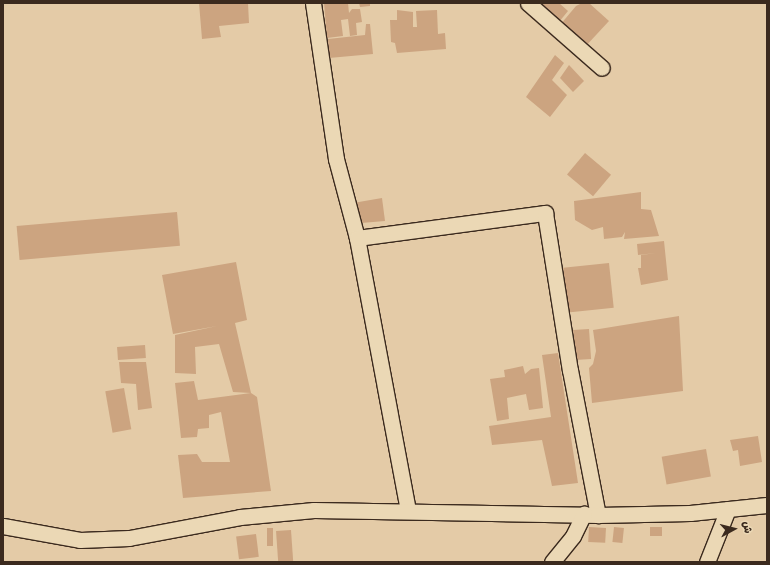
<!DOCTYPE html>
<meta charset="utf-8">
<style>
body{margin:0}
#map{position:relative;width:770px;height:565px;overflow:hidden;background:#e4cba7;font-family:Dekko,"Playpen Sans Arabic",sans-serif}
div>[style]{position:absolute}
.building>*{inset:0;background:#cca480;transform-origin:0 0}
.roads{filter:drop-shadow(1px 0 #3b2a1e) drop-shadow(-1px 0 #3b2a1e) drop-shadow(0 1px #3b2a1e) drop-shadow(0 -1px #3b2a1e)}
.street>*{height:15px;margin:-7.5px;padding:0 7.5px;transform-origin:7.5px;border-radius:7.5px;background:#ebd8b5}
span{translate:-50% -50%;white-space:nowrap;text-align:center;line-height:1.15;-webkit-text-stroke:3.5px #ebd8b5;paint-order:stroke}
.frame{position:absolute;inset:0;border:4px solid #3b2a1e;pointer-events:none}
.north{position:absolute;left:714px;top:509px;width:40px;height:40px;-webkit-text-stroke:3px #ebd8b5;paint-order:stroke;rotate:83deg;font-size:11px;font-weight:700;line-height:16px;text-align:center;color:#3b2a1e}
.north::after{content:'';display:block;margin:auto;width:14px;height:18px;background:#3b2a1e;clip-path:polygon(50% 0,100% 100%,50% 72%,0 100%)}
</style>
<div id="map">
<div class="building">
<div style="clip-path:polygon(199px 3px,248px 3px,249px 23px,219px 26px,221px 37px,202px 39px)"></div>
<div style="clip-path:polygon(324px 3px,348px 3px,349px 13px,352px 9px,360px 9px,362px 22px,356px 23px,357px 35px,350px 36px,348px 19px,341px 20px,343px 36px,327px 38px)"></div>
<div style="clip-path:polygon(359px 3px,370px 3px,370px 6px,360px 7px)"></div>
<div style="clip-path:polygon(537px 3px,559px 3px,568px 11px,559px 22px)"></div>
<div style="clip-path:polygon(582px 3px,589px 3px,609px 21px,584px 48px,560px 25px,576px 6px)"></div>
<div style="clip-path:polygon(397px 10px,413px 12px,413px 27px,417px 27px,416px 11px,437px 10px,438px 34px,445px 33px,446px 49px,397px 53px,395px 43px,391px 42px,390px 20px,397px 20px)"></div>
<div style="clip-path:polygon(366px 24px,370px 24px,373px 54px,329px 58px,328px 39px,365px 35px)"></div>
<div style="clip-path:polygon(555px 55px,564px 63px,552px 80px,567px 95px,550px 117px,526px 97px)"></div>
<div style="clip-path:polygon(569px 65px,584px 81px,573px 92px,560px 78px)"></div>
<div style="left:585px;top:153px;width:34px;height:28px;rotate:40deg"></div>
<div style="clip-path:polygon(641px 192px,641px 209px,651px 210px,659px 236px,624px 239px,625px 232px,622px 237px,604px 239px,603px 227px,592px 230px,575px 220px,574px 201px)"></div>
<div style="clip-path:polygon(382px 198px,385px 221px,361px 223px,355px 220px,353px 203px)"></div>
<div style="left:177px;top:212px;width:34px;height:161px;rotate:85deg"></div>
<div style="clip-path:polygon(664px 241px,668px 280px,641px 285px,638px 268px,641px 268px,641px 255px,656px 253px,638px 255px,637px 244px)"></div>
<div style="clip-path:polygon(236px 262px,247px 320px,235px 323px,251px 393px,233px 392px,219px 344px,195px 347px,196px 374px,175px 373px,175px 335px,217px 326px,173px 334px,162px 275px)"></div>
<div style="left:609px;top:263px;width:45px;height:46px;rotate:84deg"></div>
<div style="clip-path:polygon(679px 316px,683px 391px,592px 403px,589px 368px,593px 364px,596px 351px,593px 330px)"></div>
<div style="left:589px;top:329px;width:30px;height:16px;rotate:86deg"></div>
<div style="left:145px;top:345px;width:13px;height:28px;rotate:86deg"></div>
<div style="clip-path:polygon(558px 353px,578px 483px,552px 486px,542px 440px,492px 445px,489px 426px,551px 417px,542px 355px)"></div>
<div style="clip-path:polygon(119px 362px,146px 362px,152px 408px,138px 410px,136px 384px,121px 383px)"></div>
<div style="clip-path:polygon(523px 366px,525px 374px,531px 369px,539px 368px,543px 408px,529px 410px,526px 394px,507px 398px,509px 419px,497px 421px,490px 379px,505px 377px,504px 370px)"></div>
<div style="clip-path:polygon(194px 381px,198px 400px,251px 393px,257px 397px,271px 491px,183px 498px,178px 455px,197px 454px,202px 462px,230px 462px,221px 412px,209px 415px,209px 428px,198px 429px,197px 437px,181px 438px,175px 383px)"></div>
<div style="left:124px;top:388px;width:42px;height:19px;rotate:80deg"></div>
<div style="clip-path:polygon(758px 436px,762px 462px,740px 466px,738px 450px,733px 451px,730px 440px)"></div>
<div style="left:706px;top:449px;width:28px;height:45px;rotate:80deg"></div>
<div style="left:589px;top:527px;width:17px;height:15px;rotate:3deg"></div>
<div style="left:614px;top:527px;width:10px;height:15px;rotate:6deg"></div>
<div style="left:662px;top:527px;width:9px;height:12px;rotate:90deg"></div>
<div style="left:267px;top:528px;width:6px;height:18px"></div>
<div style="left:291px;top:530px;width:32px;height:15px;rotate:86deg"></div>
<div style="left:256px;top:534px;width:23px;height:20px;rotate:83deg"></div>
</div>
<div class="roads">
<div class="street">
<div style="left:313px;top:3px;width:158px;rotate:81.6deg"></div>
<div style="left:336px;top:159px;width:82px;rotate:75.1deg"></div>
<div style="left:357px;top:238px;width:277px;rotate:79.4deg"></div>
<div style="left:528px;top:3px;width:98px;rotate:41.3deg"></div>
<div style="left:357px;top:238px;width:190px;rotate:-7.6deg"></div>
<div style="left:545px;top:213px;width:159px;rotate:81deg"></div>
<div style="left:570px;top:370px;width:148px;rotate:79.1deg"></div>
<div style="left:3px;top:526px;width:78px;rotate:10.3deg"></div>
<div style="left:80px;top:540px;width:49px;rotate:-2.3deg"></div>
<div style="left:129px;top:538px;width:113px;rotate:-10.7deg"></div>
<div style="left:240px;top:517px;width:74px;rotate:-5.4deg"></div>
<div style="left:314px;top:510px;width:284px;rotate:1deg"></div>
<div style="left:598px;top:515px;width:92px;rotate:-1.2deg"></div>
<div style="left:690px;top:513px;width:77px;rotate:-5.9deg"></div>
<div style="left:552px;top:562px;width:33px;rotate:-51deg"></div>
<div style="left:573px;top:536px;width:25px;rotate:-64deg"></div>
<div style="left:707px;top:562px;width:57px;rotate:-68.4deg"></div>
</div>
</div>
<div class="frame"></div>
<div class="north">ش</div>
</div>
